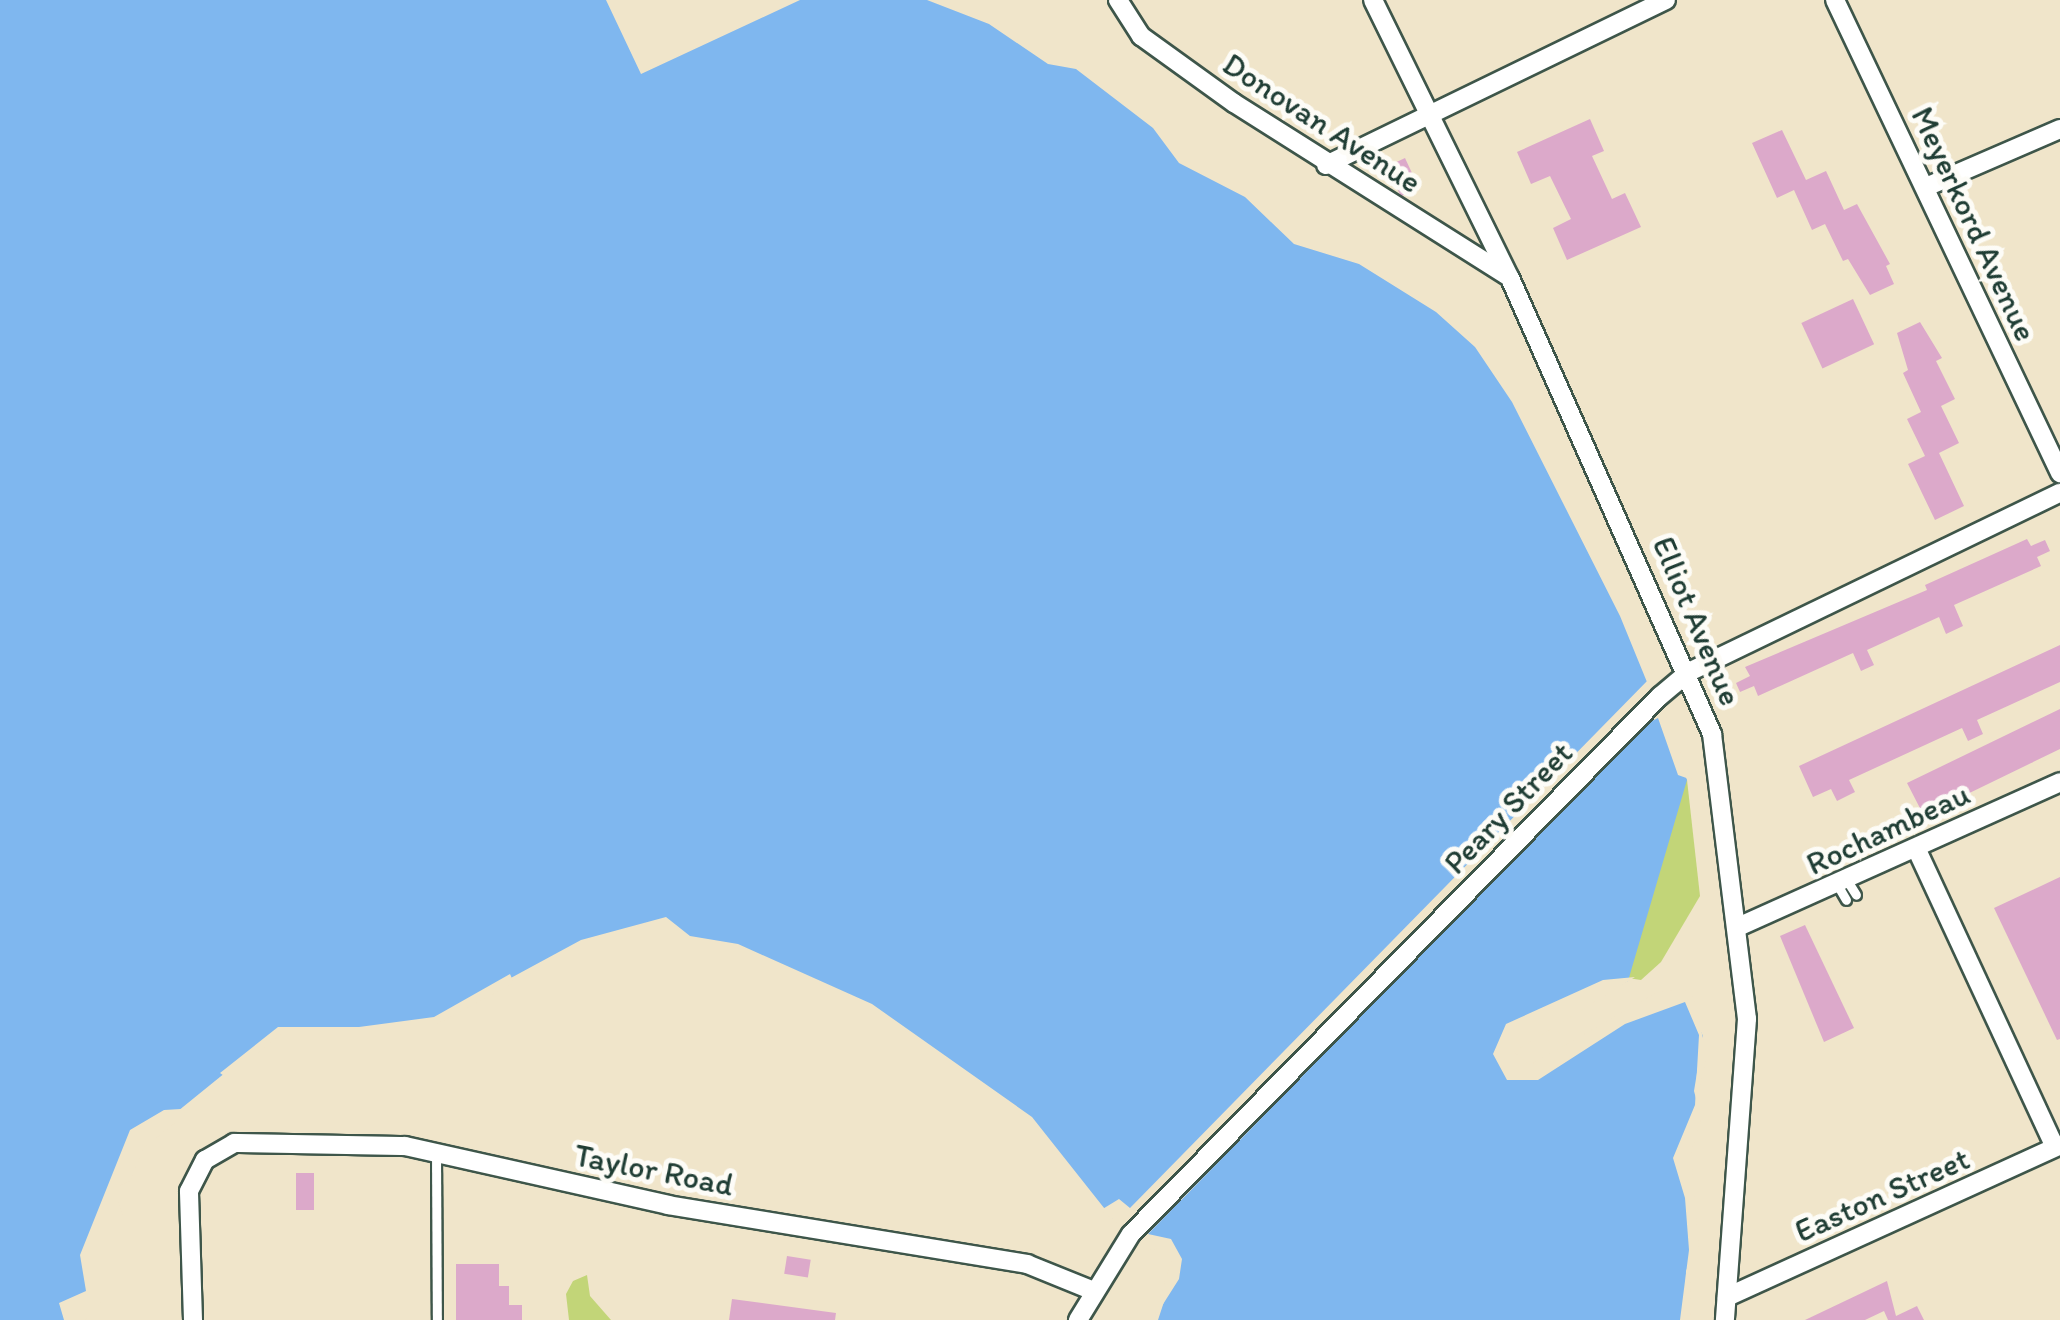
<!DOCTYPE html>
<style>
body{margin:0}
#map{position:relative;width:2060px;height:1320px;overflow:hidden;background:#f0e5ca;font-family:Itim,sans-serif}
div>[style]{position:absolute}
.green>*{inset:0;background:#c2d578}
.water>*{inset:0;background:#7fb7ef}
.pier>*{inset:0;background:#f0e5ca}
.building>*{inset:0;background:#dca9ca;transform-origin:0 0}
.roads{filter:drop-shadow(2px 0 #3e564a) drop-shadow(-2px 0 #3e564a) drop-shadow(0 2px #3e564a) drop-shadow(0 -2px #3e564a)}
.lane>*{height:9px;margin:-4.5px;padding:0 4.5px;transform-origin:4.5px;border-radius:4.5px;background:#fff}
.street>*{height:18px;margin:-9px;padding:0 9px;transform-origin:9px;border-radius:9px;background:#fff}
span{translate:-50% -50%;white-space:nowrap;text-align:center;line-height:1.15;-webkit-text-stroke:10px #fdfcf7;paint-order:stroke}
.street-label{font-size:32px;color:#1f3d34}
</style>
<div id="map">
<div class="green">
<div style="clip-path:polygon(1669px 755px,1687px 780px,1700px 896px,1661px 962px,1641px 980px,1621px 977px)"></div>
<div style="clip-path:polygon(587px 1275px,590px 1296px,611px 1320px,569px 1320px,566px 1294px,573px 1281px)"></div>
</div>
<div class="water">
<div style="clip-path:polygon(0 0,606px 0,641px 74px,800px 0,927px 0,989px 24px,1048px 64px,1076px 69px,1153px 128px,1179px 163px,1245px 197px,1294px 244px,1359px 264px,1436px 312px,1475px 347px,1512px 402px,1620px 616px,1687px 780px,1628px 981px,1523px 1037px,1509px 1052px,1523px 1069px,1684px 994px,1703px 1036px,1694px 1091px,1699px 1110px,1686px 1151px,1695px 1251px,1686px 1271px,1685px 1320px,1158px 1320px,1178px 1259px,1172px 1248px,1112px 1218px,1032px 1117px,872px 1004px,738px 944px,690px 936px,666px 917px,581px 940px,433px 1020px,398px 1029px,279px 1029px,141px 1141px,117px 1181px,80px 1320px,0 1320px)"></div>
</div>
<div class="pier">
<div style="clip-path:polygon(1650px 678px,1692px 780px,1678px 775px,1658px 718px,1648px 723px,1148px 1234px,1171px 1239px,1182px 1259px,1179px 1279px,1153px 1320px,1172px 1259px,1161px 1248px,1144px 1251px,1142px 1242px,1101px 1210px,1119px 1199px,1130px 1208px)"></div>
<div style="clip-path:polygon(510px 974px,514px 983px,435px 1025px,399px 1034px,281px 1034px,227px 1078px,220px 1073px,278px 1027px,359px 1027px,434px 1017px)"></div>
<div style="clip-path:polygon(1635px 977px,1514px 1052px,1530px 1065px,1658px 992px,1684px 989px,1694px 998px,1707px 1056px,1699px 1091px,1704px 1111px,1691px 1152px,1699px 1251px,1691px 1272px,1690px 1320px,1680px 1320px,1689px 1250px,1685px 1198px,1673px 1158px,1695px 1105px,1699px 1035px,1685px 1002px,1625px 1024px,1538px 1080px,1507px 1080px,1493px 1054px,1506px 1024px,1603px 980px)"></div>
<div style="clip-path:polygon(181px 1109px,187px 1114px,144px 1147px,130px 1181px,121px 1185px,117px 1199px,123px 1217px,102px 1301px,85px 1320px,64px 1320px,59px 1303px,86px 1291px,80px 1255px,130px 1130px,164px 1110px)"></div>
</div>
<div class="building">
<div style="clip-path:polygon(1590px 119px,1604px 151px,1592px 156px,1612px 199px,1625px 193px,1641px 227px,1567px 260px,1553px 228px,1571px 219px,1550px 176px,1531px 184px,1517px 152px)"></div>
<div style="clip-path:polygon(1782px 130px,1806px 180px,1826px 171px,1844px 210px,1857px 204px,1890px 264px,1886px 266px,1894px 284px,1870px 295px,1848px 259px,1843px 261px,1825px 224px,1812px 230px,1794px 190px,1777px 198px,1752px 143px)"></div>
<div style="left:1405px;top:158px;width:33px;height:20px;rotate:65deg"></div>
<div style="left:1853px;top:299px;width:50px;height:57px;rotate:65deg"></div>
<div style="clip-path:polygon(1920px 322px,1942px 358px,1936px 361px,1955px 399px,1941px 406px,1959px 443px,1939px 453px,1964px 506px,1935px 520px,1908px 464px,1925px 456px,1907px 419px,1921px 412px,1903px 373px,1908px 370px,1897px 333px)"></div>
<div style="clip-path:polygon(2027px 539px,2031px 546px,2045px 540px,2050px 551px,2037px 557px,2041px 566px,1954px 605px,1963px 626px,1946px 634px,1939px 617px,1867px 650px,1874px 665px,1861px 671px,1853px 653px,1758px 696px,1754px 686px,1740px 692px,1736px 683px,1750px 676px,1745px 667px,1927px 590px,1925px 585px)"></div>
<div style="clip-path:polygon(2060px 645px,2060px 682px,1977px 720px,1983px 734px,1968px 741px,1962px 728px,1849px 780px,1855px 792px,1837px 801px,1831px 789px,1813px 797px,1799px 766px)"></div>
<div style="clip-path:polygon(2060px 709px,2060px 749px,1953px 801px,1958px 811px,1946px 817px,1940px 806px,1923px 814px,1907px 783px)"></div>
<div style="clip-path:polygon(2060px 877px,2060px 1039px,2057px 1040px,1994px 908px)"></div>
<div style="clip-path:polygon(1805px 925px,1854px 1028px,1824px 1042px,1780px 936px)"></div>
<div style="left:296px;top:1173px;width:18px;height:37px"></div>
<div style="left:787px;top:1256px;width:24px;height:18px;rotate:9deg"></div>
<div style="clip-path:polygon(456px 1264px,499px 1264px,499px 1286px,509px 1286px,509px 1305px,522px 1305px,522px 1320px,456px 1320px)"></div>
<div style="clip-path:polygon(1887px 1281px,1896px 1316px,1917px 1306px,1924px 1320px,1888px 1320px,1884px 1311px,1865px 1320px,1805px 1320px)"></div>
<div style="clip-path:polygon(732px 1299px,836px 1313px,835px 1320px,729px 1320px)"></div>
</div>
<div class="roads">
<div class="lane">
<div style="left:1848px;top:882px;width:15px;rotate:58deg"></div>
<div style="left:1838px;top:886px;width:16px;rotate:60deg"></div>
<div style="left:436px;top:1153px;width:167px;rotate:89.7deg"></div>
</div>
<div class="street">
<div style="left:1118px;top:0;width:43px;rotate:57.4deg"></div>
<div style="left:1141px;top:36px;width:115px;rotate:35.8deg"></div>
<div style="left:1234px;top:103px;width:325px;rotate:32.3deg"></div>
<div style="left:1373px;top:0;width:310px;rotate:63.8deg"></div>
<div style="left:1510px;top:278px;width:499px;rotate:66.1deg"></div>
<div style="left:1712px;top:734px;width:287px;rotate:83deg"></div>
<div style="left:1747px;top:1019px;width:302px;rotate:94.2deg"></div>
<div style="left:1835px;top:0;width:524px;rotate:64.56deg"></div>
<div style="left:1326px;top:165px;width:378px;rotate:-25.9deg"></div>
<div style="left:1926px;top:187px;width:146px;rotate:-23.4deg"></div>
<div style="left:1917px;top:850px;width:327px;rotate:65.1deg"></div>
<div style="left:1740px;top:926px;width:351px;rotate:-24.2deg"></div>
<div style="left:1727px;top:1297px;width:366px;rotate:-24.5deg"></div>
<div style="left:193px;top:1320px;width:129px;rotate:-91.8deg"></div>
<div style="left:189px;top:1191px;width:35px;rotate:-63deg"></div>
<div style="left:205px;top:1160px;width:34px;rotate:-30deg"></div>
<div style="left:234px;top:1143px;width:171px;rotate:1deg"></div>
<div style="left:405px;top:1146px;width:270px;rotate:12.6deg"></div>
<div style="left:668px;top:1205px;width:364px;rotate:9.3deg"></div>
<div style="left:1027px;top:1264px;width:69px;rotate:22.1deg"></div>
<div style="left:1078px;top:1320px;width:101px;rotate:-58.4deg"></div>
<div style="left:1131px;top:1234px;width:755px;rotate:-45.48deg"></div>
<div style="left:1660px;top:696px;width:38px;rotate:-40deg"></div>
<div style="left:1689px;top:672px;width:412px;rotate:-25.8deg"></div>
</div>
</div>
<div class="street-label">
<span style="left:1322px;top:123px;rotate:33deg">Donovan Avenue</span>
<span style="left:1974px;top:224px;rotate:65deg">Meyerkord Avenue</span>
<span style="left:1697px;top:621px;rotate:67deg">Elliot Avenue</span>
<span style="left:1508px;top:808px;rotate:-46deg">Peary Street</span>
<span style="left:1888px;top:829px;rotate:-25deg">Rochambeau</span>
<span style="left:654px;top:1170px;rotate:11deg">Taylor Road</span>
<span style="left:1882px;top:1195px;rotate:-24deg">Easton Street</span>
</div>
</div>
